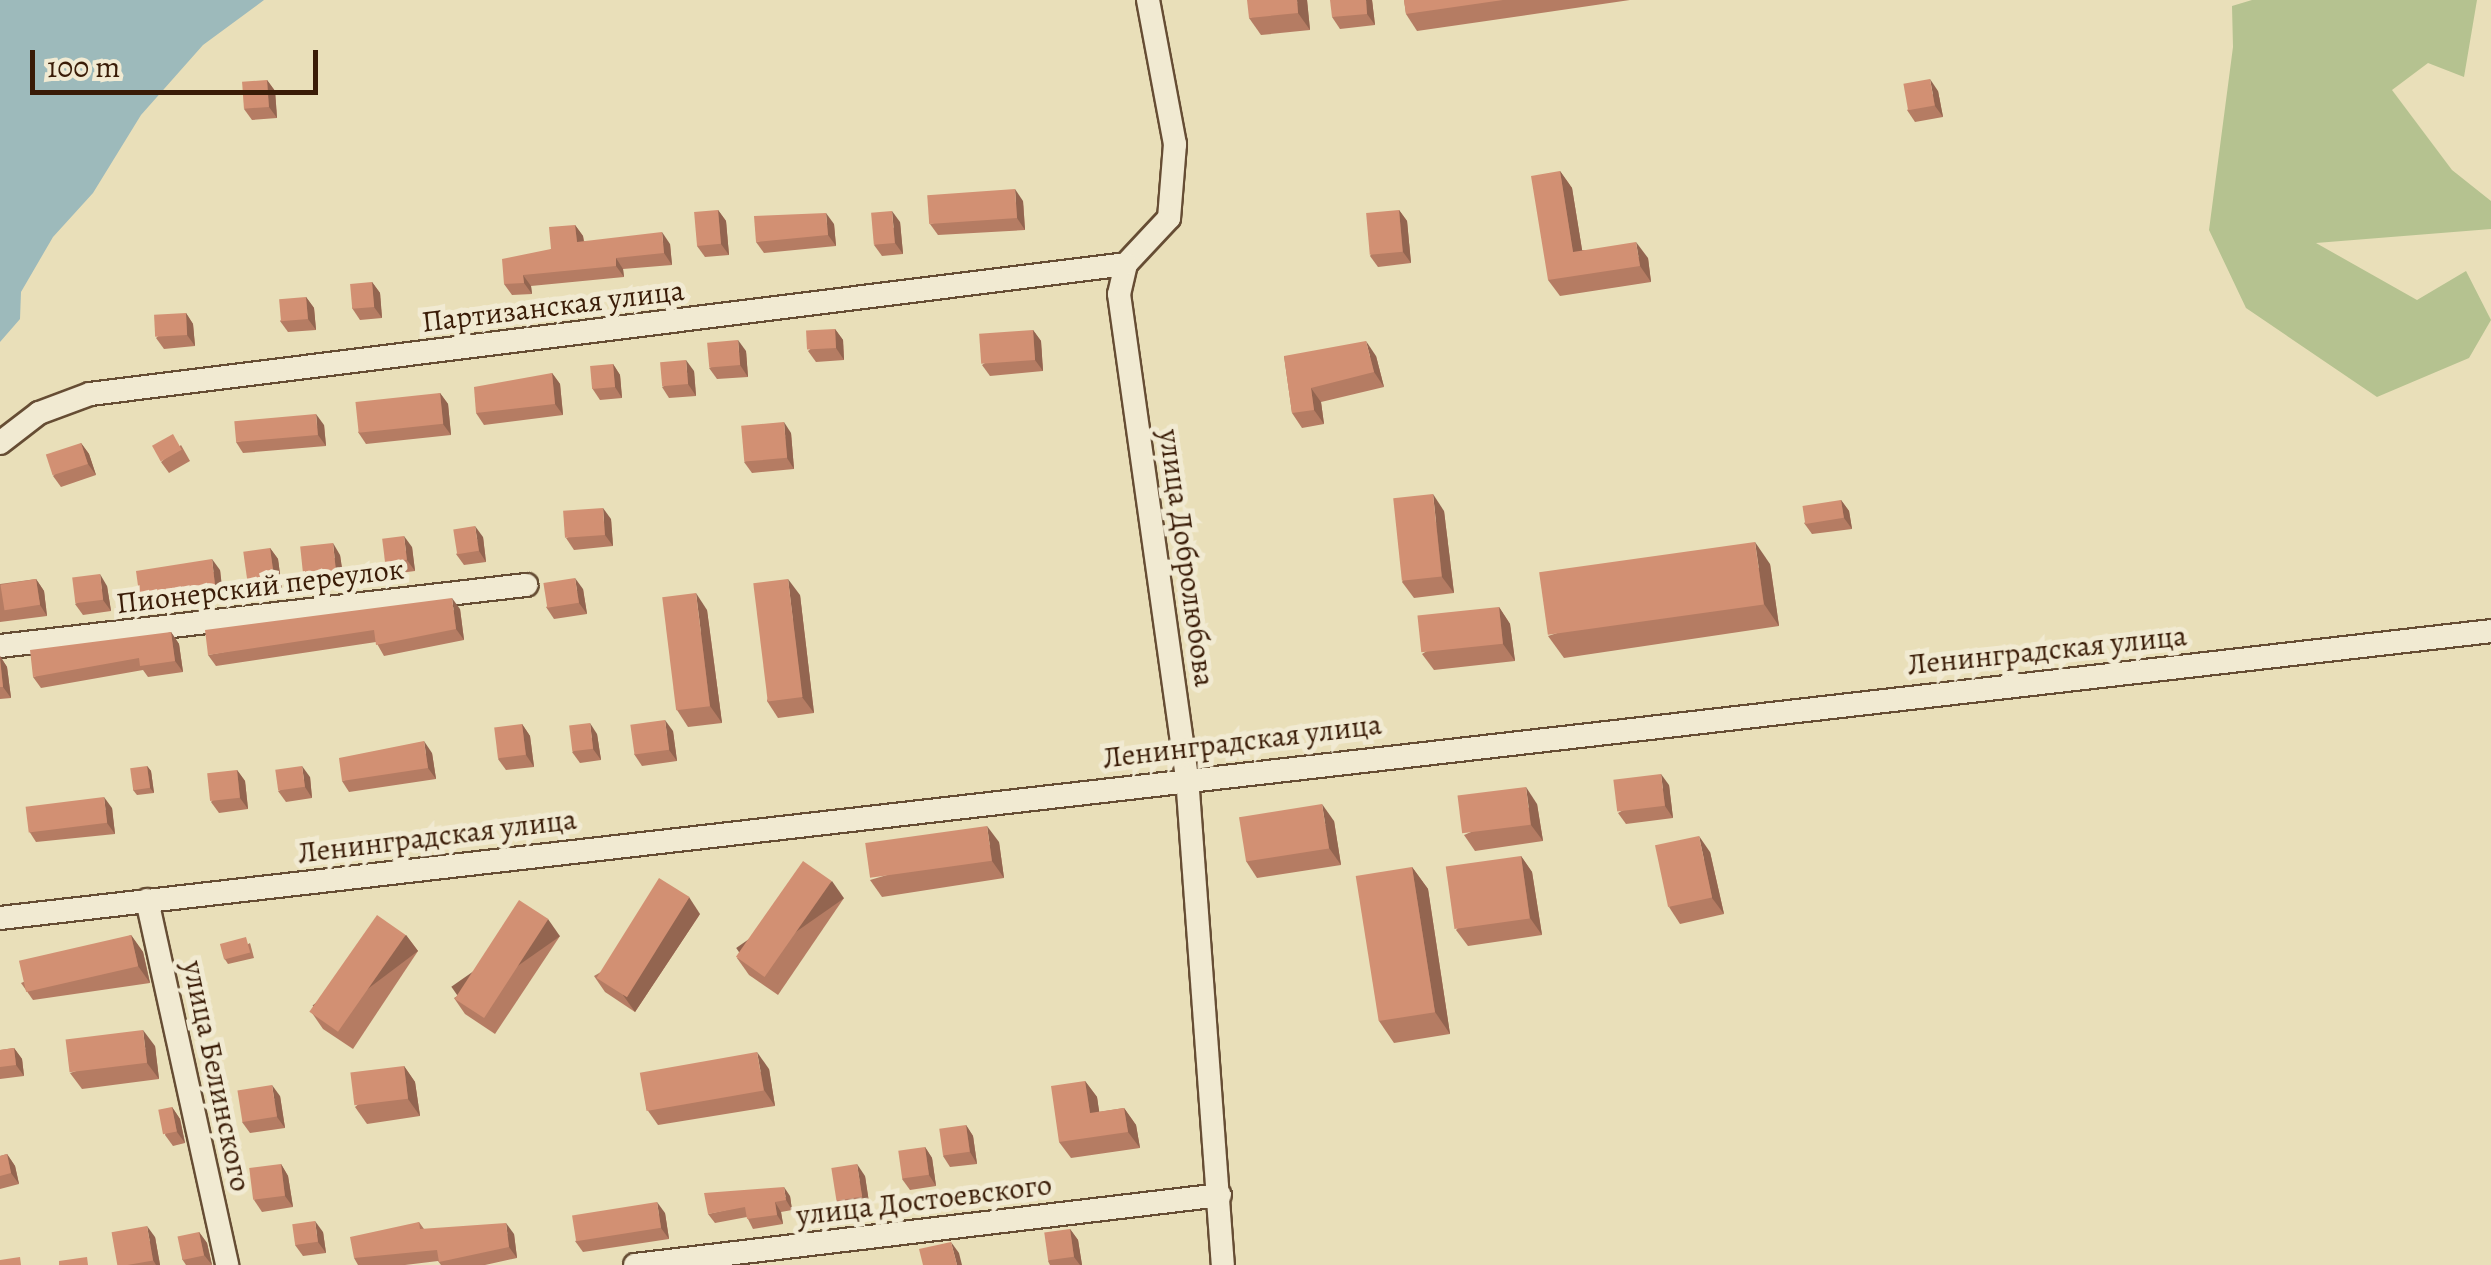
<!DOCTYPE html>
<meta charset="utf-8">
<style>
body{margin:0}
#map{position:relative;width:2491px;height:1265px;overflow:hidden;background:#e9dfb9;font-family:Alegreya,serif}
div>[style]{position:absolute}
.green>*{inset:0;background:#b5c290}
.water>*{inset:0;background:#9dbabb}
.roads{filter:drop-shadow(2px 0 #664d34) drop-shadow(-2px 0 #664d34) drop-shadow(0 2px #664d34) drop-shadow(0 -2px #664d34)}
.minor>*{height:22px;margin:-11px;padding:0 11px;transform-origin:11px;border-radius:11px;background:#f1ead2}
.wall>*{inset:0;background:#b57c63}
.shaded-wall>*{inset:0;background:#936550;transform-origin:0 0}
.building>*{inset:0;background:#d29073;transform-origin:0 0}
span{translate:-50% -50%;white-space:nowrap;text-align:center;line-height:1.15;-webkit-text-stroke:10px #f1ead2;paint-order:stroke}
.street-label{font-size:30px;color:#3a1c07}
.scale{position:absolute;left:30px;top:50px;width:288px;height:45px;box-sizing:border-box;border:5px solid #3a1c07;border-top:0;padding-left:12px;font-size:30px;line-height:35px;white-space:nowrap;color:#3a1c07;-webkit-text-stroke:8px #f1ead2;paint-order:stroke}
</style>
<div id="map">
<div class="green">
<div style="clip-path:polygon(2252px 0,2477px 0,2464px 77px,2428px 63px,2392px 90px,2452px 170px,2491px 201px,2491px 229px,2316px 243px,2417px 300px,2466px 271px,2491px 320px,2469px 358px,2377px 397px,2246px 308px,2209px 230px,2233px 47px,2232px 6px)"></div>
</div>
<div class="water">
<div style="clip-path:polygon(0 0,264px 0,203px 45px,141px 115px,93px 193px,53px 237px,21px 292px,20px 319px,0 342px)"></div>
</div>
<div class="roads">
<div class="minor">
<div style="left:1148px;top:0;width:147px;rotate:79.4deg"></div>
<div style="left:1175px;top:144px;width:74px;rotate:94.6deg"></div>
<div style="left:1169px;top:218px;width:63px;rotate:133.1deg"></div>
<div style="left:1126px;top:264px;width:31px;rotate:103deg"></div>
<div style="left:1119px;top:294px;width:488px;rotate:82deg"></div>
<div style="left:1187px;top:777px;width:489px;rotate:85.8deg"></div>
<div style="left:0;top:443px;width:49px;rotate:-37.6deg"></div>
<div style="left:39px;top:413px;width:54px;rotate:-20.4deg"></div>
<div style="left:90px;top:394px;width:1044px;rotate:-7.15deg"></div>
<div style="left:0;top:646px;width:530px;rotate:-6.62deg"></div>
<div style="left:147px;top:900px;width:374px;rotate:77.6deg"></div>
<div style="left:0;top:918px;width:2507px;rotate:-6.57deg"></div>
<div style="left:635px;top:1265px;width:589px;rotate:-6.82deg"></div>
</div>
</div>
<div class="wall">
<div style="clip-path:polygon(1307px 0,1310px 30px,1261px 35px,1249px 18px)"></div>
<div style="clip-path:polygon(1372px 0,1375px 25px,1340px 29px,1332px 17px)"></div>
<div style="clip-path:polygon(1404px 0,1630px 0,1417px 31px,1406px 14px)"></div>
<div style="clip-path:polygon(267px 80px,275px 91px,277px 118px,252px 120px,244px 109px)"></div>
<div style="clip-path:polygon(1938px 91px,1943px 117px,1915px 122px,1907px 110px)"></div>
<div style="clip-path:polygon(1560px 171px,1572px 188px,1582px 250px,1648px 258px,1651px 282px,1560px 296px,1548px 280px)"></div>
<div style="clip-path:polygon(1023px 201px,1025px 230px,938px 235px,930px 224px)"></div>
<div style="clip-path:polygon(718px 210px,726px 221px,729px 255px,705px 257px,697px 246px)"></div>
<div style="clip-path:polygon(1399px 210px,1407px 221px,1411px 263px,1378px 267px,1370px 256px)"></div>
<div style="clip-path:polygon(900px 222px,903px 254px,882px 256px,874px 245px)"></div>
<div style="clip-path:polygon(834px 224px,836px 246px,764px 253px,756px 242px)"></div>
<div style="clip-path:polygon(575px 225px,583px 236px,584px 241px,670px 244px,672px 265px,623px 269px,624px 277px,531px 286px,532px 294px,512px 295px,504px 284px,551px 249px)"></div>
<div style="clip-path:polygon(372px 282px,380px 293px,382px 318px,360px 320px,352px 308px)"></div>
<div style="clip-path:polygon(306px 297px,314px 308px,316px 330px,288px 332px,280px 321px)"></div>
<div style="clip-path:polygon(186px 313px,193px 324px,195px 346px,164px 349px,156px 338px)"></div>
<div style="clip-path:polygon(835px 329px,843px 340px,844px 360px,816px 362px,808px 351px)"></div>
<div style="clip-path:polygon(1033px 330px,1041px 341px,1043px 371px,990px 376px,982px 365px)"></div>
<div style="clip-path:polygon(746px 351px,748px 377px,717px 379px,709px 368px)"></div>
<div style="clip-path:polygon(1284px 356px,1376px 356px,1384px 387px,1321px 402px,1324px 424px,1302px 428px,1292px 413px)"></div>
<div style="clip-path:polygon(613px 364px,620px 375px,622px 398px,600px 400px,592px 388px)"></div>
<div style="clip-path:polygon(694px 371px,696px 396px,669px 398px,662px 387px)"></div>
<div style="clip-path:polygon(552px 373px,560px 384px,563px 415px,484px 425px,476px 413px)"></div>
<div style="clip-path:polygon(440px 393px,448px 404px,451px 435px,366px 444px,358px 432px)"></div>
<div style="clip-path:polygon(324px 425px,326px 446px,243px 453px,236px 442px)"></div>
<div style="clip-path:polygon(791px 433px,794px 469px,752px 473px,744px 462px)"></div>
<div style="clip-path:polygon(81px 443px,89px 454px,96px 475px,61px 487px,53px 476px)"></div>
<div style="clip-path:polygon(181px 445px,190px 461px,169px 473px,161px 462px)"></div>
<div style="clip-path:polygon(1841px 500px,1849px 511px,1852px 529px,1812px 534px,1804px 523px)"></div>
<div style="clip-path:polygon(1444px 511px,1454px 593px,1414px 598px,1402px 582px)"></div>
<div style="clip-path:polygon(611px 519px,613px 546px,574px 550px,566px 538px)"></div>
<div style="clip-path:polygon(483px 537px,486px 562px,464px 565px,456px 554px)"></div>
<div style="clip-path:polygon(412px 547px,415px 571px,392px 574px,385px 563px)"></div>
<div style="clip-path:polygon(270px 548px,278px 559px,282px 589px,255px 592px,247px 581px)"></div>
<div style="clip-path:polygon(340px 555px,344px 582px,311px 586px,303px 575px)"></div>
<div style="clip-path:polygon(1770px 564px,1779px 626px,1564px 658px,1548px 636px)"></div>
<div style="clip-path:polygon(220px 570px,223px 596px,146px 604px,139px 593px)"></div>
<div style="clip-path:polygon(36px 579px,44px 591px,47px 616px,0 622px,0 584px)"></div>
<div style="clip-path:polygon(107px 586px,111px 611px,83px 615px,75px 604px)"></div>
<div style="clip-path:polygon(583px 589px,587px 614px,554px 619px,546px 607px)"></div>
<div style="clip-path:polygon(800px 595px,814px 713px,778px 718px,767px 701px)"></div>
<div style="clip-path:polygon(1499px 607px,1510px 624px,1515px 661px,1434px 670px,1422px 654px)"></div>
<div style="clip-path:polygon(460px 609px,464px 640px,384px 656px,376px 642px,216px 666px,208px 655px)"></div>
<div style="clip-path:polygon(707px 610px,722px 723px,688px 727px,677px 710px)"></div>
<div style="clip-path:polygon(171px 632px,179px 644px,183px 672px,148px 677px,143px 670px,41px 688px,33px 677px)"></div>
<div style="clip-path:polygon(0 656px,7px 667px,11px 698px,0 699px)"></div>
<div style="clip-path:polygon(522px 724px,530px 736px,534px 767px,506px 770px,498px 759px)"></div>
<div style="clip-path:polygon(673px 731px,677px 761px,642px 766px,634px 754px)"></div>
<div style="clip-path:polygon(597px 734px,601px 760px,580px 763px,572px 752px)"></div>
<div style="clip-path:polygon(432px 753px,436px 779px,349px 792px,342px 781px)"></div>
<div style="clip-path:polygon(147px 766px,151px 771px,154px 793px,137px 795px,133px 790px)"></div>
<div style="clip-path:polygon(237px 770px,245px 781px,248px 809px,219px 813px,211px 802px)"></div>
<div style="clip-path:polygon(310px 777px,312px 798px,286px 802px,278px 791px)"></div>
<div style="clip-path:polygon(1669px 785px,1673px 818px,1626px 824px,1618px 813px)"></div>
<div style="clip-path:polygon(1537px 804px,1543px 841px,1475px 851px,1464px 835px)"></div>
<div style="clip-path:polygon(112px 808px,115px 834px,36px 842px,29px 831px)"></div>
<div style="clip-path:polygon(1334px 821px,1341px 865px,1257px 878px,1246px 861px)"></div>
<div style="clip-path:polygon(999px 842px,1004px 878px,882px 897px,870px 880px)"></div>
<div style="clip-path:polygon(1710px 852px,1724px 914px,1680px 924px,1669px 907px)"></div>
<div style="clip-path:polygon(1521px 856px,1532px 872px,1542px 935px,1468px 946px,1456px 930px)"></div>
<div style="clip-path:polygon(1412px 867px,1428px 889px,1450px 1034px,1394px 1043px,1379px 1021px)"></div>
<div style="clip-path:polygon(844px 898px,778px 995px,749px 975px,737px 958px)"></div>
<div style="clip-path:polygon(700px 914px,635px 1012px,605px 992px,594px 976px)"></div>
<div style="clip-path:polygon(131px 935px,143px 952px,150px 983px,33px 1000px,21px 983px)"></div>
<div style="clip-path:polygon(406px 935px,418px 951px,353px 1049px,323px 1029px,312px 1013px)"></div>
<div style="clip-path:polygon(560px 936px,495px 1034px,465px 1014px,454px 998px)"></div>
<div style="clip-path:polygon(250px 943px,254px 958px,228px 964px,224px 958px)"></div>
<div style="clip-path:polygon(155px 1046px,159px 1079px,82px 1089px,70px 1073px)"></div>
<div style="clip-path:polygon(14px 1048px,22px 1059px,24px 1076px,0 1079px,0 1050px)"></div>
<div style="clip-path:polygon(404px 1066px,415px 1082px,420px 1116px,367px 1124px,355px 1107px)"></div>
<div style="clip-path:polygon(769px 1069px,775px 1106px,658px 1125px,646px 1108px)"></div>
<div style="clip-path:polygon(1085px 1081px,1097px 1097px,1099px 1112px,1124px 1108px,1136px 1125px,1140px 1148px,1071px 1158px,1059px 1142px)"></div>
<div style="clip-path:polygon(280px 1096px,285px 1128px,250px 1133px,242px 1122px)"></div>
<div style="clip-path:polygon(172px 1107px,180px 1119px,185px 1143px,173px 1146px,165px 1135px)"></div>
<div style="clip-path:polygon(966px 1125px,973px 1136px,977px 1164px,950px 1167px,943px 1156px)"></div>
<div style="clip-path:polygon(925px 1147px,932px 1158px,936px 1186px,910px 1190px,902px 1179px)"></div>
<div style="clip-path:polygon(7px 1154px,15px 1166px,19px 1184px,0 1189px,0 1156px)"></div>
<div style="clip-path:polygon(281px 1164px,288px 1176px,293px 1207px,262px 1212px,254px 1200px)"></div>
<div style="clip-path:polygon(865px 1176px,870px 1209px,843px 1212px,836px 1201px)"></div>
<div style="clip-path:polygon(790px 1196px,792px 1210px,781px 1212px,783px 1224px,753px 1229px,747px 1217px,715px 1223px,708px 1214px)"></div>
<div style="clip-path:polygon(665px 1213px,669px 1239px,583px 1252px,575px 1241px)"></div>
<div style="clip-path:polygon(419px 1222px,424px 1229px,514px 1234px,517px 1258px,485px 1265px,441px 1265px,438px 1261px,405px 1265px,358px 1265px,354px 1258px)"></div>
<div style="clip-path:polygon(1070px 1229px,1078px 1240px,1082px 1265px,1050px 1265px,1048px 1261px)"></div>
<div style="clip-path:polygon(199px 1232px,207px 1243px,212px 1265px,186px 1265px,182px 1259px)"></div>
<div style="clip-path:polygon(323px 1232px,326px 1253px,303px 1256px,295px 1245px)"></div>
<div style="clip-path:polygon(155px 1237px,160px 1265px,118px 1265px)"></div>
</div>
<div class="shaded-wall">
<div style="clip-path:polygon(1297px 0,1307px 0,1310px 30px,1298px 13px)"></div>
<div style="clip-path:polygon(1366px 0,1372px 0,1375px 25px,1367px 14px)"></div>
<div style="clip-path:polygon(1930px 79px,1938px 91px,1943px 117px,1935px 106px)"></div>
<div style="clip-path:polygon(267px 80px,275px 91px,277px 118px,269px 107px)"></div>
<div style="clip-path:polygon(1560px 171px,1572px 188px,1585px 268px,1573px 252px)"></div>
<div style="clip-path:polygon(1015px 189px,1023px 201px,1025px 230px,1017px 218px)"></div>
<div style="clip-path:polygon(718px 210px,726px 221px,729px 255px,721px 244px)"></div>
<div style="clip-path:polygon(1399px 210px,1407px 221px,1411px 263px,1403px 252px)"></div>
<div style="clip-path:polygon(892px 211px,900px 222px,903px 254px,895px 243px)"></div>
<div style="clip-path:polygon(826px 213px,834px 224px,836px 246px,828px 235px)"></div>
<div style="clip-path:polygon(575px 225px,583px 236px,585px 253px,577px 242px)"></div>
<div style="clip-path:polygon(662px 232px,670px 244px,672px 265px,664px 253px)"></div>
<div style="clip-path:polygon(1636px 242px,1648px 258px,1651px 282px,1640px 266px)"></div>
<div style="clip-path:polygon(616px 258px,623px 269px,624px 277px,616px 266px)"></div>
<div style="clip-path:polygon(523px 275px,531px 286px,532px 294px,524px 283px)"></div>
<div style="clip-path:polygon(372px 282px,380px 293px,382px 318px,374px 307px)"></div>
<div style="clip-path:polygon(306px 297px,314px 308px,316px 330px,308px 319px)"></div>
<div style="clip-path:polygon(186px 313px,193px 324px,195px 346px,187px 335px)"></div>
<div style="clip-path:polygon(835px 329px,843px 340px,844px 360px,836px 348px)"></div>
<div style="clip-path:polygon(1033px 330px,1041px 341px,1043px 371px,1035px 360px)"></div>
<div style="clip-path:polygon(738px 340px,746px 351px,748px 377px,740px 365px)"></div>
<div style="clip-path:polygon(1366px 341px,1376px 356px,1384px 387px,1374px 372px)"></div>
<div style="clip-path:polygon(686px 360px,694px 371px,696px 396px,688px 384px)"></div>
<div style="clip-path:polygon(613px 364px,620px 375px,622px 398px,615px 387px)"></div>
<div style="clip-path:polygon(552px 373px,560px 384px,563px 415px,555px 404px)"></div>
<div style="clip-path:polygon(1311px 388px,1321px 402px,1324px 424px,1314px 410px)"></div>
<div style="clip-path:polygon(440px 393px,448px 404px,451px 435px,443px 424px)"></div>
<div style="clip-path:polygon(316px 414px,324px 425px,326px 446px,318px 435px)"></div>
<div style="clip-path:polygon(784px 422px,791px 433px,794px 469px,787px 458px)"></div>
<div style="clip-path:polygon(81px 443px,89px 454px,96px 475px,88px 464px)"></div>
<div style="clip-path:polygon(1433px 494px,1444px 511px,1454px 593px,1442px 577px)"></div>
<div style="clip-path:polygon(1841px 500px,1849px 511px,1852px 529px,1844px 518px)"></div>
<div style="clip-path:polygon(603px 508px,611px 519px,613px 546px,605px 535px)"></div>
<div style="clip-path:polygon(475px 526px,483px 537px,486px 562px,479px 551px)"></div>
<div style="clip-path:polygon(404px 536px,412px 547px,415px 571px,407px 560px)"></div>
<div style="clip-path:polygon(1755px 542px,1770px 564px,1779px 626px,1764px 604px)"></div>
<div style="clip-path:polygon(333px 543px,340px 555px,344px 582px,336px 571px)"></div>
<div style="clip-path:polygon(270px 548px,278px 559px,282px 589px,274px 578px)"></div>
<div style="clip-path:polygon(212px 559px,220px 570px,223px 596px,215px 585px)"></div>
<div style="clip-path:polygon(100px 574px,107px 586px,111px 611px,103px 600px)"></div>
<div style="clip-path:polygon(575px 578px,583px 589px,587px 614px,579px 603px)"></div>
<div style="clip-path:polygon(36px 579px,44px 591px,47px 616px,40px 605px)"></div>
<div style="clip-path:polygon(788px 579px,800px 595px,814px 713px,802px 697px)"></div>
<div style="clip-path:polygon(696px 593px,707px 610px,722px 723px,710px 706px)"></div>
<div style="clip-path:polygon(452px 598px,460px 609px,464px 640px,456px 629px)"></div>
<div style="clip-path:polygon(1499px 607px,1510px 624px,1515px 661px,1503px 644px)"></div>
<div style="clip-path:polygon(171px 632px,179px 644px,183px 672px,175px 661px)"></div>
<div style="clip-path:polygon(0 656px,7px 667px,11px 698px,3px 687px)"></div>
<div style="clip-path:polygon(665px 720px,673px 731px,677px 761px,669px 750px)"></div>
<div style="clip-path:polygon(590px 723px,597px 734px,601px 760px,593px 749px)"></div>
<div style="clip-path:polygon(522px 724px,530px 736px,534px 767px,526px 755px)"></div>
<div style="clip-path:polygon(424px 741px,432px 753px,436px 779px,428px 768px)"></div>
<div style="clip-path:polygon(147px 766px,151px 771px,154px 793px,150px 788px)"></div>
<div style="clip-path:polygon(302px 766px,310px 777px,312px 798px,305px 787px)"></div>
<div style="clip-path:polygon(237px 770px,245px 781px,248px 809px,240px 798px)"></div>
<div style="clip-path:polygon(1661px 774px,1669px 785px,1673px 818px,1665px 806px)"></div>
<div style="clip-path:polygon(1526px 787px,1537px 804px,1543px 841px,1531px 825px)"></div>
<div style="clip-path:polygon(104px 797px,112px 808px,115px 834px,107px 823px)"></div>
<div style="clip-path:polygon(1322px 804px,1334px 821px,1341px 865px,1329px 848px)"></div>
<div style="clip-path:polygon(987px 826px,999px 842px,1004px 878px,992px 861px)"></div>
<div style="clip-path:polygon(1699px 836px,1710px 852px,1724px 914px,1712px 898px)"></div>
<div style="clip-path:polygon(1521px 856px,1532px 872px,1542px 935px,1530px 918px)"></div>
<div style="clip-path:polygon(1412px 867px,1428px 889px,1450px 1034px,1435px 1012px)"></div>
<div style="left:832px;top:881px;width:21px;height:117px;rotate:55deg"></div>
<div style="clip-path:polygon(689px 897px,700px 914px,635px 1012px,623px 995px)"></div>
<div style="left:548px;top:919px;width:21px;height:118px;rotate:55deg"></div>
<div style="clip-path:polygon(131px 935px,143px 952px,150px 983px,138px 966px)"></div>
<div style="left:406px;top:935px;width:20px;height:117px;rotate:53deg"></div>
<div style="clip-path:polygon(143px 1030px,155px 1046px,159px 1079px,147px 1063px)"></div>
<div style="clip-path:polygon(14px 1048px,22px 1059px,24px 1076px,16px 1065px)"></div>
<div style="clip-path:polygon(757px 1052px,769px 1069px,775px 1106px,764px 1090px)"></div>
<div style="clip-path:polygon(404px 1066px,415px 1082px,420px 1116px,408px 1099px)"></div>
<div style="clip-path:polygon(1085px 1081px,1097px 1097px,1102px 1130px,1090px 1113px)"></div>
<div style="clip-path:polygon(272px 1085px,280px 1096px,285px 1128px,277px 1117px)"></div>
<div style="clip-path:polygon(172px 1107px,180px 1119px,185px 1143px,177px 1132px)"></div>
<div style="clip-path:polygon(1124px 1108px,1136px 1125px,1140px 1148px,1128px 1132px)"></div>
<div style="clip-path:polygon(966px 1125px,973px 1136px,977px 1164px,970px 1152px)"></div>
<div style="clip-path:polygon(925px 1147px,932px 1158px,936px 1186px,929px 1175px)"></div>
<div style="clip-path:polygon(7px 1154px,15px 1166px,19px 1184px,11px 1173px)"></div>
<div style="clip-path:polygon(281px 1164px,288px 1176px,293px 1207px,285px 1196px)"></div>
<div style="clip-path:polygon(857px 1164px,865px 1176px,870px 1209px,862px 1197px)"></div>
<div style="clip-path:polygon(784px 1187px,790px 1196px,792px 1210px,786px 1200px)"></div>
<div style="clip-path:polygon(657px 1202px,665px 1213px,669px 1239px,661px 1228px)"></div>
<div style="clip-path:polygon(775px 1202px,781px 1212px,783px 1224px,777px 1215px)"></div>
<div style="clip-path:polygon(315px 1221px,323px 1232px,326px 1253px,318px 1242px)"></div>
<div style="clip-path:polygon(506px 1223px,514px 1234px,517px 1258px,509px 1247px)"></div>
<div style="clip-path:polygon(147px 1226px,155px 1237px,160px 1265px,156px 1265px,153px 1260px)"></div>
<div style="clip-path:polygon(1070px 1229px,1078px 1240px,1082px 1265px,1080px 1265px,1074px 1257px)"></div>
<div style="clip-path:polygon(199px 1232px,207px 1243px,212px 1265px,204px 1255px)"></div>
<div style="clip-path:polygon(951px 1242px,959px 1253px,962px 1265px,957px 1265px)"></div>
</div>
<div class="building">
<div style="clip-path:polygon(1247px 0,1297px 0,1298px 13px,1249px 18px)"></div>
<div style="clip-path:polygon(1330px 0,1366px 0,1367px 14px,1332px 17px)"></div>
<div style="clip-path:polygon(1404px 0,1503px 0,1406px 14px)"></div>
<div style="left:1930px;top:79px;width:27px;height:27px;rotate:80deg"></div>
<div style="left:267px;top:80px;width:27px;height:25px;rotate:86deg"></div>
<div style="clip-path:polygon(1560px 171px,1573px 252px,1636px 242px,1640px 266px,1548px 280px,1531px 176px)"></div>
<div style="left:1015px;top:189px;width:29px;height:88px;rotate:86deg"></div>
<div style="left:718px;top:210px;width:34px;height:24px;rotate:85deg"></div>
<div style="left:1399px;top:210px;width:42px;height:33px;rotate:85deg"></div>
<div style="left:892px;top:211px;width:32px;height:21px;rotate:85deg"></div>
<div style="clip-path:polygon(826px 213px,828px 235px,756px 242px,754px 216px)"></div>
<div style="clip-path:polygon(575px 225px,577px 242px,662px 232px,664px 253px,616px 258px,616px 266px,523px 275px,524px 283px,504px 284px,502px 259px,551px 249px,549px 227px)"></div>
<div style="left:372px;top:282px;width:25px;height:22px;rotate:85deg"></div>
<div style="left:306px;top:297px;width:22px;height:27px;rotate:85deg"></div>
<div style="left:186px;top:313px;width:22px;height:32px;rotate:87deg"></div>
<div style="left:835px;top:329px;width:19px;height:29px;rotate:87deg"></div>
<div style="left:1033px;top:330px;width:30px;height:54px;rotate:86deg"></div>
<div style="left:738px;top:340px;width:25px;height:31px;rotate:85deg"></div>
<div style="clip-path:polygon(1366px 341px,1374px 372px,1311px 388px,1314px 410px,1292px 413px,1284px 356px)"></div>
<div style="left:686px;top:360px;width:24px;height:26px;rotate:85deg"></div>
<div style="left:613px;top:364px;width:23px;height:23px;rotate:85deg"></div>
<div style="clip-path:polygon(552px 373px,555px 404px,476px 413px,474px 387px)"></div>
<div style="left:440px;top:393px;width:31px;height:85px;rotate:84deg"></div>
<div style="left:316px;top:414px;width:21px;height:82px;rotate:85deg"></div>
<div style="left:784px;top:422px;width:36px;height:43px;rotate:85deg"></div>
<div style="left:173px;top:434px;width:18px;height:24px;rotate:61deg"></div>
<div style="left:81px;top:443px;width:22px;height:37px;rotate:72deg"></div>
<div style="left:1433px;top:494px;width:83px;height:40px;rotate:84deg"></div>
<div style="left:1841px;top:500px;width:18px;height:39px;rotate:81deg"></div>
<div style="left:603px;top:508px;width:27px;height:40px;rotate:86deg"></div>
<div style="left:475px;top:526px;width:25px;height:22px;rotate:81deg"></div>
<div style="left:404px;top:536px;width:24px;height:22px;rotate:83deg"></div>
<div style="left:1755px;top:542px;width:63px;height:218px;rotate:82deg"></div>
<div style="left:333px;top:543px;width:28px;height:33px;rotate:84deg"></div>
<div style="left:270px;top:548px;width:30px;height:27px;rotate:82deg"></div>
<div style="clip-path:polygon(212px 559px,215px 585px,139px 593px,136px 571px)"></div>
<div style="left:100px;top:574px;width:26px;height:28px;rotate:83deg"></div>
<div style="left:575px;top:578px;width:25px;height:32px;rotate:81deg"></div>
<div style="left:36px;top:579px;width:26px;height:36px;rotate:81deg"></div>
<div style="left:788px;top:579px;width:119px;height:35px;rotate:83deg"></div>
<div style="left:696px;top:593px;width:114px;height:34px;rotate:83deg"></div>
<div style="clip-path:polygon(452px 598px,456px 629px,376px 645px,374px 630px,208px 655px,205px 630px)"></div>
<div style="left:1499px;top:607px;width:37px;height:82px;rotate:84deg"></div>
<div style="clip-path:polygon(171px 632px,175px 661px,140px 666px,139px 658px,33px 677px,30px 650px)"></div>
<div style="clip-path:polygon(0 660px,3px 687px,0 687px)"></div>
<div style="left:665px;top:720px;width:30px;height:35px;rotate:82deg"></div>
<div style="left:590px;top:723px;width:26px;height:21px;rotate:83deg"></div>
<div style="left:522px;top:724px;width:31px;height:28px;rotate:83deg"></div>
<div style="clip-path:polygon(424px 741px,428px 768px,342px 781px,339px 758px)"></div>
<div style="left:147px;top:766px;width:22px;height:17px;rotate:82deg"></div>
<div style="left:302px;top:766px;width:21px;height:27px;rotate:82deg"></div>
<div style="left:237px;top:770px;width:28px;height:30px;rotate:84deg"></div>
<div style="left:1661px;top:774px;width:32px;height:48px;rotate:83deg"></div>
<div style="left:1526px;top:787px;width:38px;height:69px;rotate:83deg"></div>
<div style="left:104px;top:797px;width:26px;height:79px;rotate:83deg"></div>
<div style="left:1322px;top:804px;width:45px;height:84px;rotate:81deg"></div>
<div style="left:987px;top:826px;width:35px;height:123px;rotate:82deg"></div>
<div style="left:1699px;top:836px;width:63px;height:45px;rotate:78deg"></div>
<div style="left:1521px;top:856px;width:63px;height:76px;rotate:82deg"></div>
<div style="left:803px;top:861px;width:35px;height:117px;rotate:35deg"></div>
<div style="left:1412px;top:867px;width:147px;height:57px;rotate:81deg"></div>
<div style="left:659px;top:878px;width:36px;height:118px;rotate:32deg"></div>
<div style="left:519px;top:900px;width:35px;height:118px;rotate:33deg"></div>
<div style="left:377px;top:915px;width:35px;height:118px;rotate:35deg"></div>
<div style="left:131px;top:935px;width:32px;height:115px;rotate:77deg"></div>
<div style="left:246px;top:937px;width:16px;height:27px;rotate:75deg"></div>
<div style="left:143px;top:1030px;width:33px;height:78px;rotate:83deg"></div>
<div style="clip-path:polygon(14px 1048px,16px 1065px,0 1067px,0 1050px)"></div>
<div style="left:757px;top:1052px;width:39px;height:119px;rotate:80deg"></div>
<div style="left:404px;top:1066px;width:33px;height:54px;rotate:83deg"></div>
<div style="clip-path:polygon(1085px 1081px,1090px 1113px,1124px 1108px,1128px 1132px,1059px 1142px,1051px 1086px)"></div>
<div style="left:272px;top:1085px;width:32px;height:35px;rotate:81deg"></div>
<div style="left:172px;top:1107px;width:25px;height:14px;rotate:79deg"></div>
<div style="left:966px;top:1125px;width:27px;height:27px;rotate:82deg"></div>
<div style="left:925px;top:1147px;width:28px;height:27px;rotate:82deg"></div>
<div style="clip-path:polygon(7px 1154px,11px 1173px,0 1176px,0 1156px)"></div>
<div style="left:281px;top:1164px;width:32px;height:32px;rotate:83deg"></div>
<div style="left:857px;top:1164px;width:33px;height:26px;rotate:81deg"></div>
<div style="clip-path:polygon(784px 1187px,786px 1200px,775px 1202px,777px 1215px,747px 1219px,745px 1207px,708px 1214px,704px 1193px)"></div>
<div style="left:657px;top:1202px;width:26px;height:86px;rotate:81deg"></div>
<div style="left:315px;top:1221px;width:21px;height:23px;rotate:82deg"></div>
<div style="clip-path:polygon(419px 1222px,420px 1229px,506px 1223px,509px 1247px,439px 1262px,437px 1250px,354px 1258px,350px 1237px)"></div>
<div style="left:147px;top:1226px;width:35px;height:36px;rotate:80deg"></div>
<div style="left:1070px;top:1229px;width:28px;height:26px;rotate:82deg"></div>
<div style="left:199px;top:1232px;width:24px;height:22px;rotate:78deg"></div>
<div style="clip-path:polygon(951px 1242px,957px 1265px,923px 1265px,919px 1249px)"></div>
<div style="clip-path:polygon(20px 1257px,21px 1265px,0 1265px,0 1260px)"></div>
<div style="clip-path:polygon(87px 1257px,88px 1265px,59px 1265px,59px 1261px)"></div>
</div>
<div class="street-label">
<span style="left:553px;top:306px;rotate:-7deg">Партизанская улица</span>
<span style="left:1187px;top:558px;rotate:82deg">улица Добролюбова</span>
<span style="left:260px;top:586px;rotate:-7deg">Пионерский переулок</span>
<span style="left:2047px;top:650px;rotate:-6deg">Ленинградская улица</span>
<span style="left:1242px;top:741px;rotate:-7deg">Ленинградская улица</span>
<span style="left:437px;top:836px;rotate:-7deg">Ленинградская улица</span>
<span style="left:217px;top:1076px;rotate:78deg">улица Белинского</span>
<span style="left:924px;top:1200px;rotate:-7deg">улица Достоевского</span>
</div>
<div class="scale">100 m</div>
</div>
